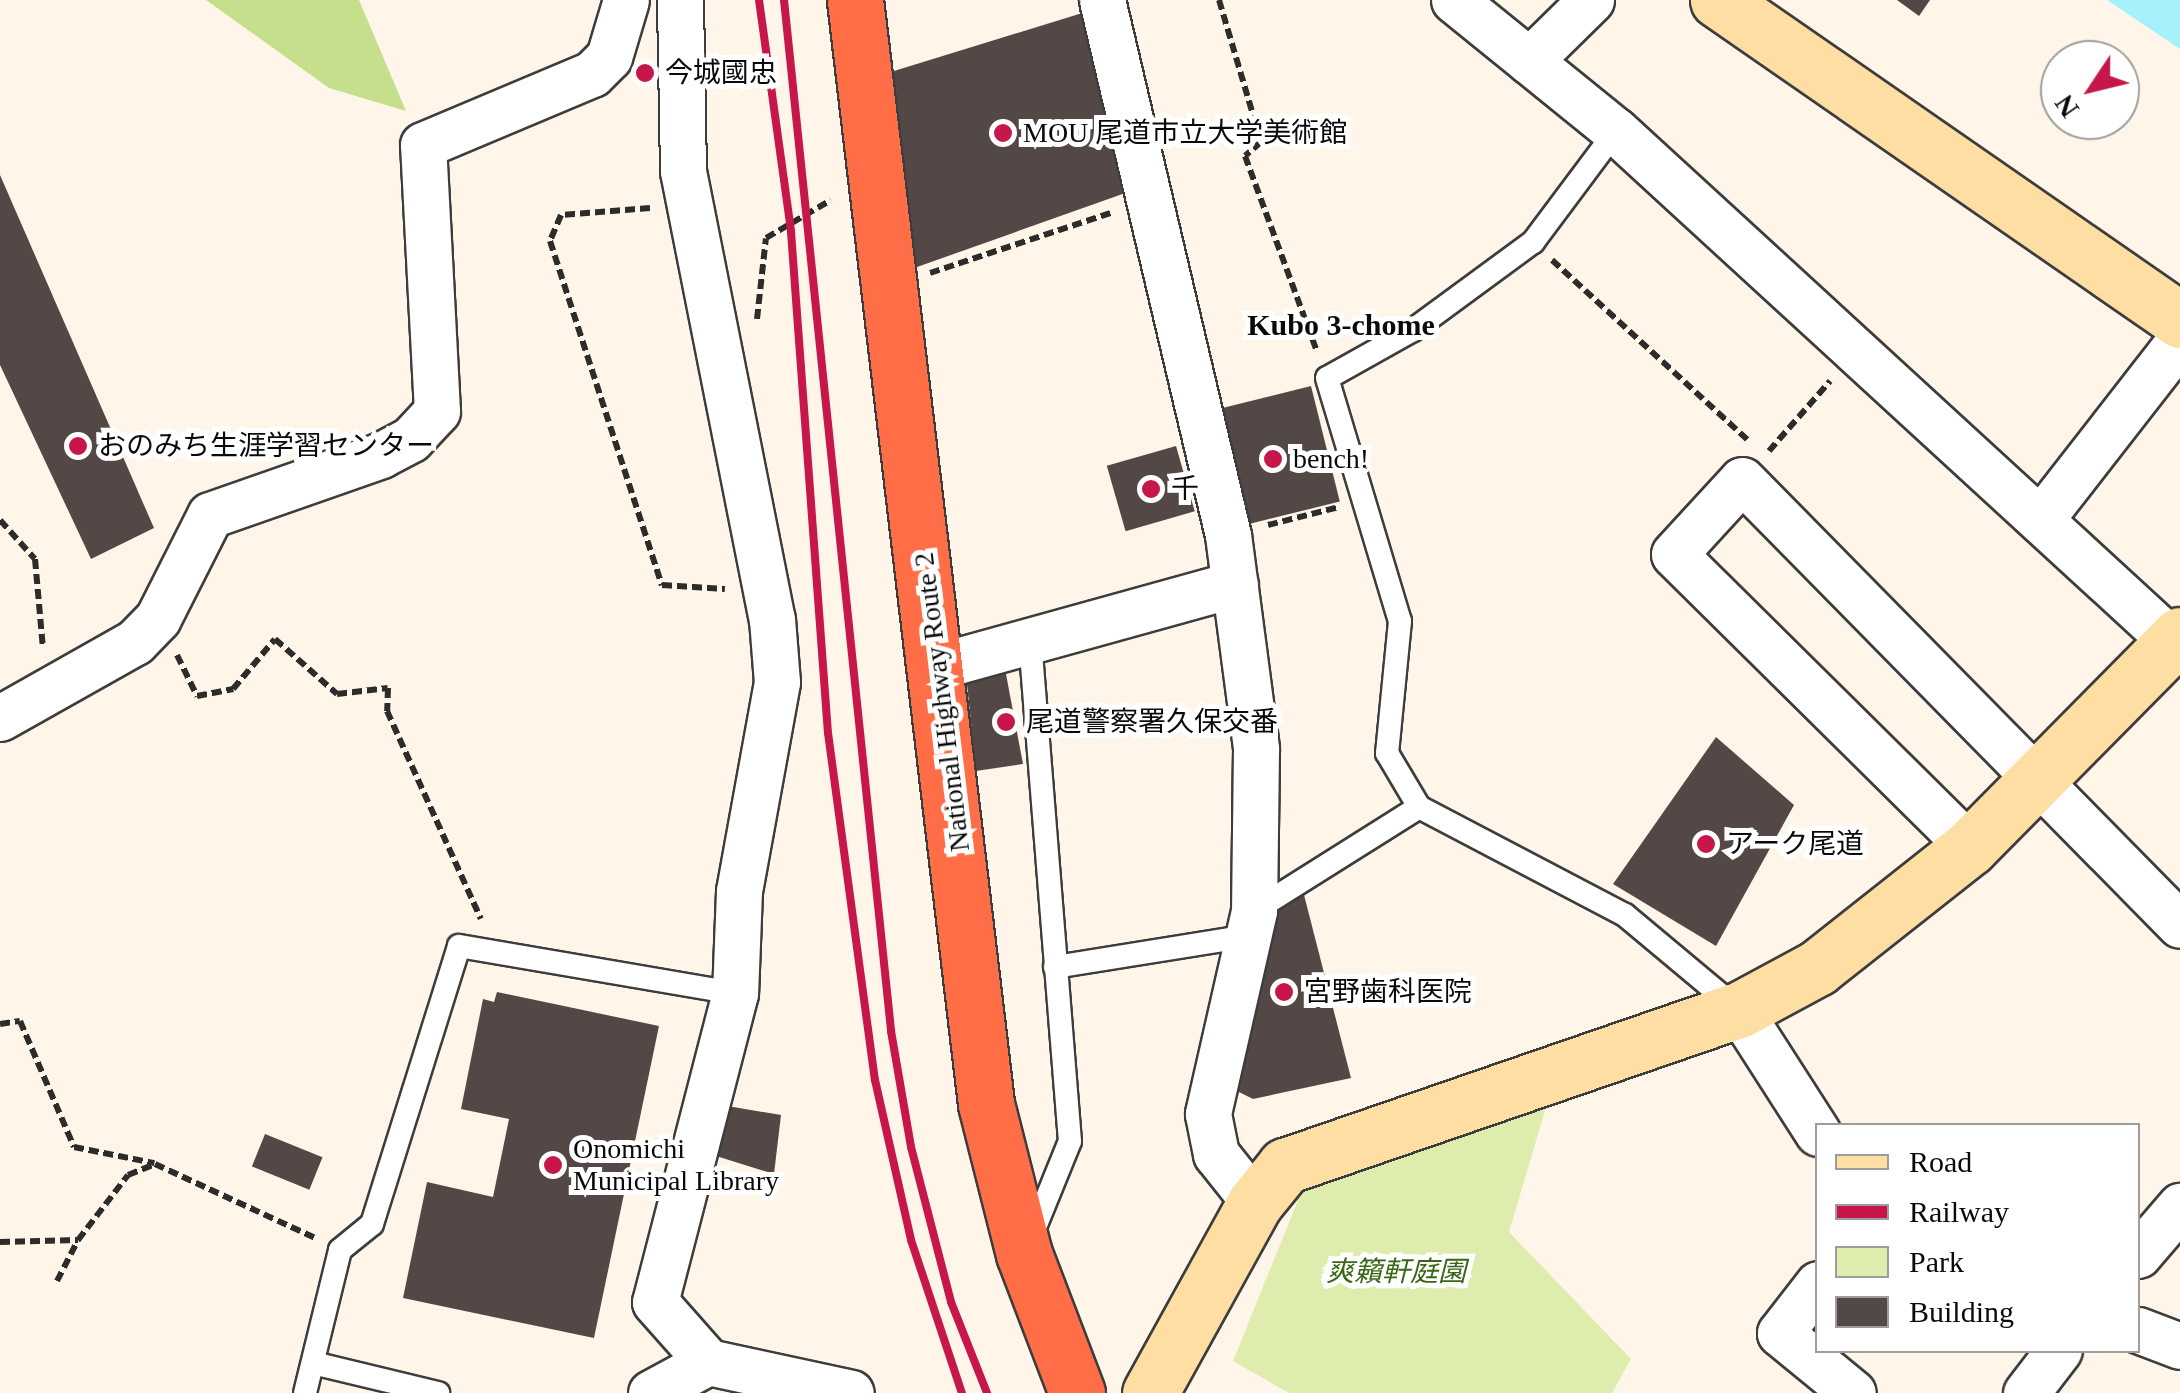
<!DOCTYPE html>
<meta charset="utf-8">
<style>
body{margin:0}
#map{position:relative;width:2180px;height:1393px;overflow:hidden;background:#fff5e8;font-family:"Times New Roman","Noto Sans JP",serif}
div>[style]{position:absolute}
.green>*{inset:0;background:#deedae}
.forest>*{inset:0;background:#c5df8c}
.water>*{inset:0;background:#a6f1fc}
.building>*{inset:0;background:#544846;transform-origin:0 0}
.path>*{height:6px;margin-top:-3px;transform-origin:0;background:repeating-linear-gradient(90deg,#2c2c2c 0 10px,transparent 0 15px)}
.roads{filter:drop-shadow(2px 0 #3d3d3d) drop-shadow(-2px 0 #3d3d3d) drop-shadow(0 2px #3d3d3d) drop-shadow(0 -2px #3d3d3d)}
.lane>*{height:22px;margin:-11px;padding:0 11px;transform-origin:11px;border-radius:11px;background:#fff}
.street>*{height:45px;margin:-22.5px;padding:0 22.5px;transform-origin:22.5px;border-radius:22.5px;background:#fff}
.secondary>*{height:55px;margin:-27.5px;padding:0 27.5px;transform-origin:27.5px;border-radius:27.5px;background:#ffdea3}
.highway>*{height:55px;margin:-27.5px;padding:0 27.5px;transform-origin:27.5px;border-radius:27.5px;background:#ff6e46}
.rail>*{height:8px;margin:-4px;padding:0 4px;transform-origin:4px;border-radius:4px;background:#c71649}
.dots>*{width:28px;height:28px;translate:-50% -50%;box-sizing:border-box;border:5px solid #fff;border-radius:50%}
span{translate:-50% -50%;white-space:nowrap;text-align:center;line-height:1.15;-webkit-text-stroke:10px #fff;paint-order:stroke}
.poi-label{font-size:28px;color:#0a0a0a}
.left{translate:0 -50%;text-align:left}
.street-label{font-size:28px;color:#0a0a0a}
.park-label{font-size:28px;color:#3a6716;font-style:italic}
.neighbourhood-label{font-size:30px;color:#0a0a0a;font-weight:700}
.legend{position:absolute;left:1815px;top:1123px;width:325px;height:230px;box-sizing:border-box;background:#fff;border:2px solid #9d9d9d;margin:0;padding:12px 18px;list-style:none;font-size:30px;color:#0a0a0a}
.legend li{display:flex;align-items:center;gap:20px;height:50px}
.legend b{width:50px;border:2px solid #9d9d9d}
.north{position:absolute;left:2040px;top:40px;width:100px;height:100px;box-sizing:border-box;background:#fff;border:2px solid #9d9d9d;border-radius:50%;rotate:235deg;font-size:28px;font-weight:700;line-height:40px;text-align:center;color:#0a0a0a}
.north::after{content:'';display:block;margin:auto;width:35px;height:45px;background:#c71649;clip-path:polygon(50% 0,100% 100%,50% 72%,0 100%)}
</style>
<div id="map">
<div class="green">
<div style="clip-path:polygon(1547px 1104px,1509px 1232px,1631px 1359px,1612px 1393px,1289px 1393px,1233px 1361px,1309px 1173px)"></div>
</div>
<div class="forest">
<div style="clip-path:polygon(206px 0,359px 0,406px 111px,329px 88px)"></div>
</div>
<div class="water">
<div style="clip-path:polygon(2107px 0,2180px 0,2180px 49px)"></div>
</div>
<div class="building">
<div style="clip-path:polygon(1897px 0,1930px 0,1919px 16px)"></div>
<div style="clip-path:polygon(1092px 10px,1131px 191px,903px 272px,881px 75px)"></div>
<div style="clip-path:polygon(0 175px,154px 528px,91px 559px,0 365px)"></div>
<div style="left:1311px;top:386px;width:119px;height:109px;rotate:76deg"></div>
<div style="left:1176px;top:446px;width:68px;height:72px;rotate:74deg"></div>
<div style="clip-path:polygon(1002px 653px,1023px 764px,976px 771px,965px 665px)"></div>
<div style="clip-path:polygon(1716px 737px,1794px 805px,1716px 946px,1613px 884px)"></div>
<div style="clip-path:polygon(1303px 891px,1351px 1078px,1253px 1099px,1227px 1086px,1258px 916px)"></div>
<div style="clip-path:polygon(497px 992px,659px 1026px,594px 1338px,403px 1298px,427px 1182px,493px 1197px,509px 1119px,461px 1109px,483px 999px,494px 1002px)"></div>
<div style="clip-path:polygon(710px 1103px,781px 1115px,774px 1174px,697px 1150px)"></div>
<div style="left:265px;top:1134px;width:62px;height:35px;rotate:22deg"></div>
</div>
<div class="path">
<div style="left:1219px;top:0;width:148px;rotate:73.5deg"></div>
<div style="left:1261px;top:142px;width:21px;rotate:139deg"></div>
<div style="left:1245px;top:156px;width:206px;rotate:69.8deg"></div>
<div style="left:650px;top:208px;width:89px;rotate:175.5deg"></div>
<div style="left:561px;top:215px;width:28px;rotate:113deg"></div>
<div style="left:550px;top:241px;width:362px;rotate:72deg"></div>
<div style="left:662px;top:585px;width:63px;rotate:3.6deg"></div>
<div style="left:1552px;top:260px;width:268px;rotate:42.6deg"></div>
<div style="left:930px;top:273px;width:193px;rotate:-18.4deg"></div>
<div style="left:757px;top:319px;width:81px;rotate:-83.7deg"></div>
<div style="left:766px;top:238px;width:75px;rotate:-30.3deg"></div>
<div style="left:1769px;top:451px;width:93px;rotate:-48.9deg"></div>
<div style="left:0;top:520px;width:52px;rotate:48.1deg"></div>
<div style="left:35px;top:559px;width:89px;rotate:84.9deg"></div>
<div style="left:1268px;top:525px;width:73px;rotate:-14.2deg"></div>
<div style="left:177px;top:655px;width:46px;rotate:64deg"></div>
<div style="left:197px;top:696px;width:37px;rotate:-11deg"></div>
<div style="left:233px;top:689px;width:65px;rotate:-50deg"></div>
<div style="left:275px;top:639px;width:83px;rotate:41.6deg"></div>
<div style="left:337px;top:694px;width:51px;rotate:-6.7deg"></div>
<div style="left:388px;top:688px;width:23px;rotate:92deg"></div>
<div style="left:387px;top:711px;width:228px;rotate:65.7deg"></div>
<div style="left:0;top:1024px;width:20px;rotate:-9deg"></div>
<div style="left:20px;top:1021px;width:137px;rotate:66.8deg"></div>
<div style="left:74px;top:1147px;width:82px;rotate:11.3deg"></div>
<div style="left:0;top:1242px;width:78px;rotate:-1.5deg"></div>
<div style="left:57px;top:1281px;width:46px;rotate:-62.9deg"></div>
<div style="left:78px;top:1240px;width:82px;rotate:-52.4deg"></div>
<div style="left:128px;top:1175px;width:29px;rotate:-22deg"></div>
<div style="left:155px;top:1164px;width:176px;rotate:24.8deg"></div>
</div>
<div class="roads">
<div class="lane">
<div style="left:1616px;top:131px;width:139px;rotate:126.8deg"></div>
<div style="left:1533px;top:242px;width:149px;rotate:143.7deg"></div>
<div style="left:1413px;top:330px;width:98px;rotate:150.8deg"></div>
<div style="left:1327px;top:378px;width:254px;rotate:73.3deg"></div>
<div style="left:1400px;top:621px;width:133px;rotate:95.6deg"></div>
<div style="left:1387px;top:753px;width:63px;rotate:59.3deg"></div>
<div style="left:1419px;top:807px;width:233px;rotate:27.7deg"></div>
<div style="left:1625px;top:915px;width:143px;rotate:39.9deg"></div>
<div style="left:1030px;top:640px;width:503px;rotate:85.44deg"></div>
<div style="left:1070px;top:1141px;width:104px;rotate:112.1deg"></div>
<div style="left:1254px;top:911px;width:195px;rotate:-32.2deg"></div>
<div style="left:1055px;top:967px;width:195px;rotate:-9.1deg"></div>
<div style="left:313px;top:1363px;width:129px;rotate:13.5deg"></div>
<div style="left:305px;top:1393px;width:147px;rotate:-76.2deg"></div>
<div style="left:340px;top:1250px;width:41px;rotate:-39.1deg"></div>
<div style="left:372px;top:1224px;width:291px;rotate:-72.6deg"></div>
<div style="left:459px;top:946px;width:280px;rotate:9.7deg"></div>
</div>
<div class="street">
<div style="left:680px;top:0;width:171px;rotate:89deg"></div>
<div style="left:683px;top:171px;width:457px;rotate:78.8deg"></div>
<div style="left:772px;top:619px;width:63px;rotate:85.5deg"></div>
<div style="left:777px;top:682px;width:212px;rotate:100.3deg"></div>
<div style="left:739px;top:891px;width:102px;rotate:92.2deg"></div>
<div style="left:735px;top:993px;width:319px;rotate:104.5deg"></div>
<div style="left:655px;top:1302px;width:80px;rotate:48.5deg"></div>
<div style="left:708px;top:1362px;width:146px;rotate:12.2deg"></div>
<div style="left:1102px;top:0;width:550px;rotate:76.75deg"></div>
<div style="left:1228px;top:535px;width:216px;rotate:82.5deg"></div>
<div style="left:1256px;top:749px;width:162px;rotate:90.7deg"></div>
<div style="left:1254px;top:911px;width:208px;rotate:102.8deg"></div>
<div style="left:1208px;top:1114px;width:41px;rotate:78.7deg"></div>
<div style="left:1216px;top:1154px;width:63px;rotate:51.5deg"></div>
<div style="left:1454px;top:0;width:208px;rotate:39deg"></div>
<div style="left:1616px;top:131px;width:757px;rotate:42.54deg"></div>
<div style="left:1529px;top:61px;width:87px;rotate:-44.5deg"></div>
<div style="left:2040px;top:520px;width:228px;rotate:-52.1deg"></div>
<div style="left:939px;top:666px;width:307px;rotate:-15.5deg"></div>
<div style="left:0;top:718px;width:155px;rotate:-29.4deg"></div>
<div style="left:135px;top:642px;width:33px;rotate:-46deg"></div>
<div style="left:158px;top:618px;width:115px;rotate:-63.2deg"></div>
<div style="left:210px;top:515px;width:181px;rotate:-19.3deg"></div>
<div style="left:381px;top:455px;width:34px;rotate:-28deg"></div>
<div style="left:411px;top:439px;width:38px;rotate:-47deg"></div>
<div style="left:437px;top:411px;width:266px;rotate:-93deg"></div>
<div style="left:423px;top:145px;width:183px;rotate:-22.8deg"></div>
<div style="left:592px;top:74px;width:24px;rotate:-45deg"></div>
<div style="left:609px;top:57px;width:59px;rotate:-73.4deg"></div>
<div style="left:1970px;top:847px;width:416px;rotate:-135.3deg"></div>
<div style="left:1674px;top:554px;width:100px;rotate:-47.4deg"></div>
<div style="left:1742px;top:480px;width:624px;rotate:45.45deg"></div>
<div style="left:1739px;top:1010px;width:146px;rotate:57.3deg"></div>
<div style="left:2138px;top:1255px;width:65px;rotate:-49.4deg"></div>
<div style="left:1818px;top:1284px;width:62px;rotate:127.8deg"></div>
<div style="left:1780px;top:1333px;width:94px;rotate:39.4deg"></div>
<div style="left:2138px;top:1330px;width:45px;rotate:20.9deg"></div>
<div style="left:651px;top:1393px;width:65px;rotate:-28.5deg"></div>
<div style="left:2026px;top:1393px;width:54px;rotate:-52.5deg"></div>
</div>
<div class="secondary">
<div style="left:1718px;top:0;width:562px;rotate:34.71deg"></div>
<div style="left:1150px;top:1393px;width:217px;rotate:-61.1deg"></div>
<div style="left:1255px;top:1203px;width:48px;rotate:-51deg"></div>
<div style="left:1285px;top:1166px;width:480px;rotate:-19deg"></div>
<div style="left:1739px;top:1010px;width:89px;rotate:-28.3deg"></div>
<div style="left:1817px;top:968px;width:195px;rotate:-38.3deg"></div>
<div style="left:1970px;top:847px;width:298px;rotate:-45.3deg"></div>
</div>
<div class="highway">
<div style="left:855px;top:0;width:1112px;rotate:83.23deg"></div>
<div style="left:986px;top:1104px;width:155px;rotate:75.8deg"></div>
<div style="left:1024px;top:1254px;width:149px;rotate:69.1deg"></div>
</div>
</div>
<div class="rail">
<div style="left:759px;top:0;width:234px;rotate:82.1deg"></div>
<div style="left:791px;top:232px;width:502px;rotate:85.78deg"></div>
<div style="left:828px;top:733px;width:350px;rotate:82.3deg"></div>
<div style="left:875px;top:1080px;width:164px;rotate:77.3deg"></div>
<div style="left:911px;top:1240px;width:161px;rotate:71.6deg"></div>
<div style="left:784px;top:0;width:1037px;rotate:84.07deg"></div>
<div style="left:891px;top:1031px;width:118px;rotate:80.2deg"></div>
<div style="left:911px;top:1147px;width:160px;rotate:75.5deg"></div>
<div style="left:951px;top:1302px;width:98px;rotate:68.4deg"></div>
</div>
<div class="dots">
<div style="left:645px;top:73px;background:#c71649"></div>
<div style="left:1003px;top:133px;background:#c71649"></div>
<div style="left:78px;top:446px;background:#c71649"></div>
<div style="left:1273px;top:459px;background:#c71649"></div>
<div style="left:1151px;top:489px;background:#c71649"></div>
<div style="left:1006px;top:722px;background:#c71649"></div>
<div style="left:1706px;top:844px;background:#c71649"></div>
<div style="left:1284px;top:992px;background:#c71649"></div>
<div style="left:553px;top:1165px;background:#c71649"></div>
</div>
<div class="poi-label">
<span class="left" style="left:665px;top:73px">今城國忠</span>
<span class="left" style="left:1023px;top:133px">MOU 尾道市立大学美術館</span>
<span class="left" style="left:98px;top:446px">おのみち生涯学習センター</span>
<span class="left" style="left:1293px;top:459px">bench!</span>
<span class="left" style="left:1171px;top:489px">千</span>
<span class="left" style="left:1026px;top:722px">尾道警察署久保交番</span>
<span class="left" style="left:1726px;top:844px">アーク尾道</span>
<span class="left" style="left:1304px;top:992px">宮野歯科医院</span>
<span class="left" style="left:573px;top:1165px">Onomichi<br>Municipal Library</span>
</div>
<div class="street-label">
<span style="left:942px;top:702px;rotate:-97deg">National Highway Route 2</span>
</div>
<div class="park-label">
<span style="left:1396px;top:1272px">爽籟軒庭園</span>
</div>
<div class="neighbourhood-label">
<span style="left:1341px;top:325px">Kubo 3-chome</span>
</div>
<ul class="legend">
<li><b style="height:12px;background:#ffdea3"></b>Road</li>
<li><b style="height:12px;background:#c71649"></b>Railway</li>
<li><b style="height:28px;background:#deedae"></b>Park</li>
<li><b style="height:28px;background:#544846"></b>Building</li>
</ul>
<div class="north">N</div>
</div>
